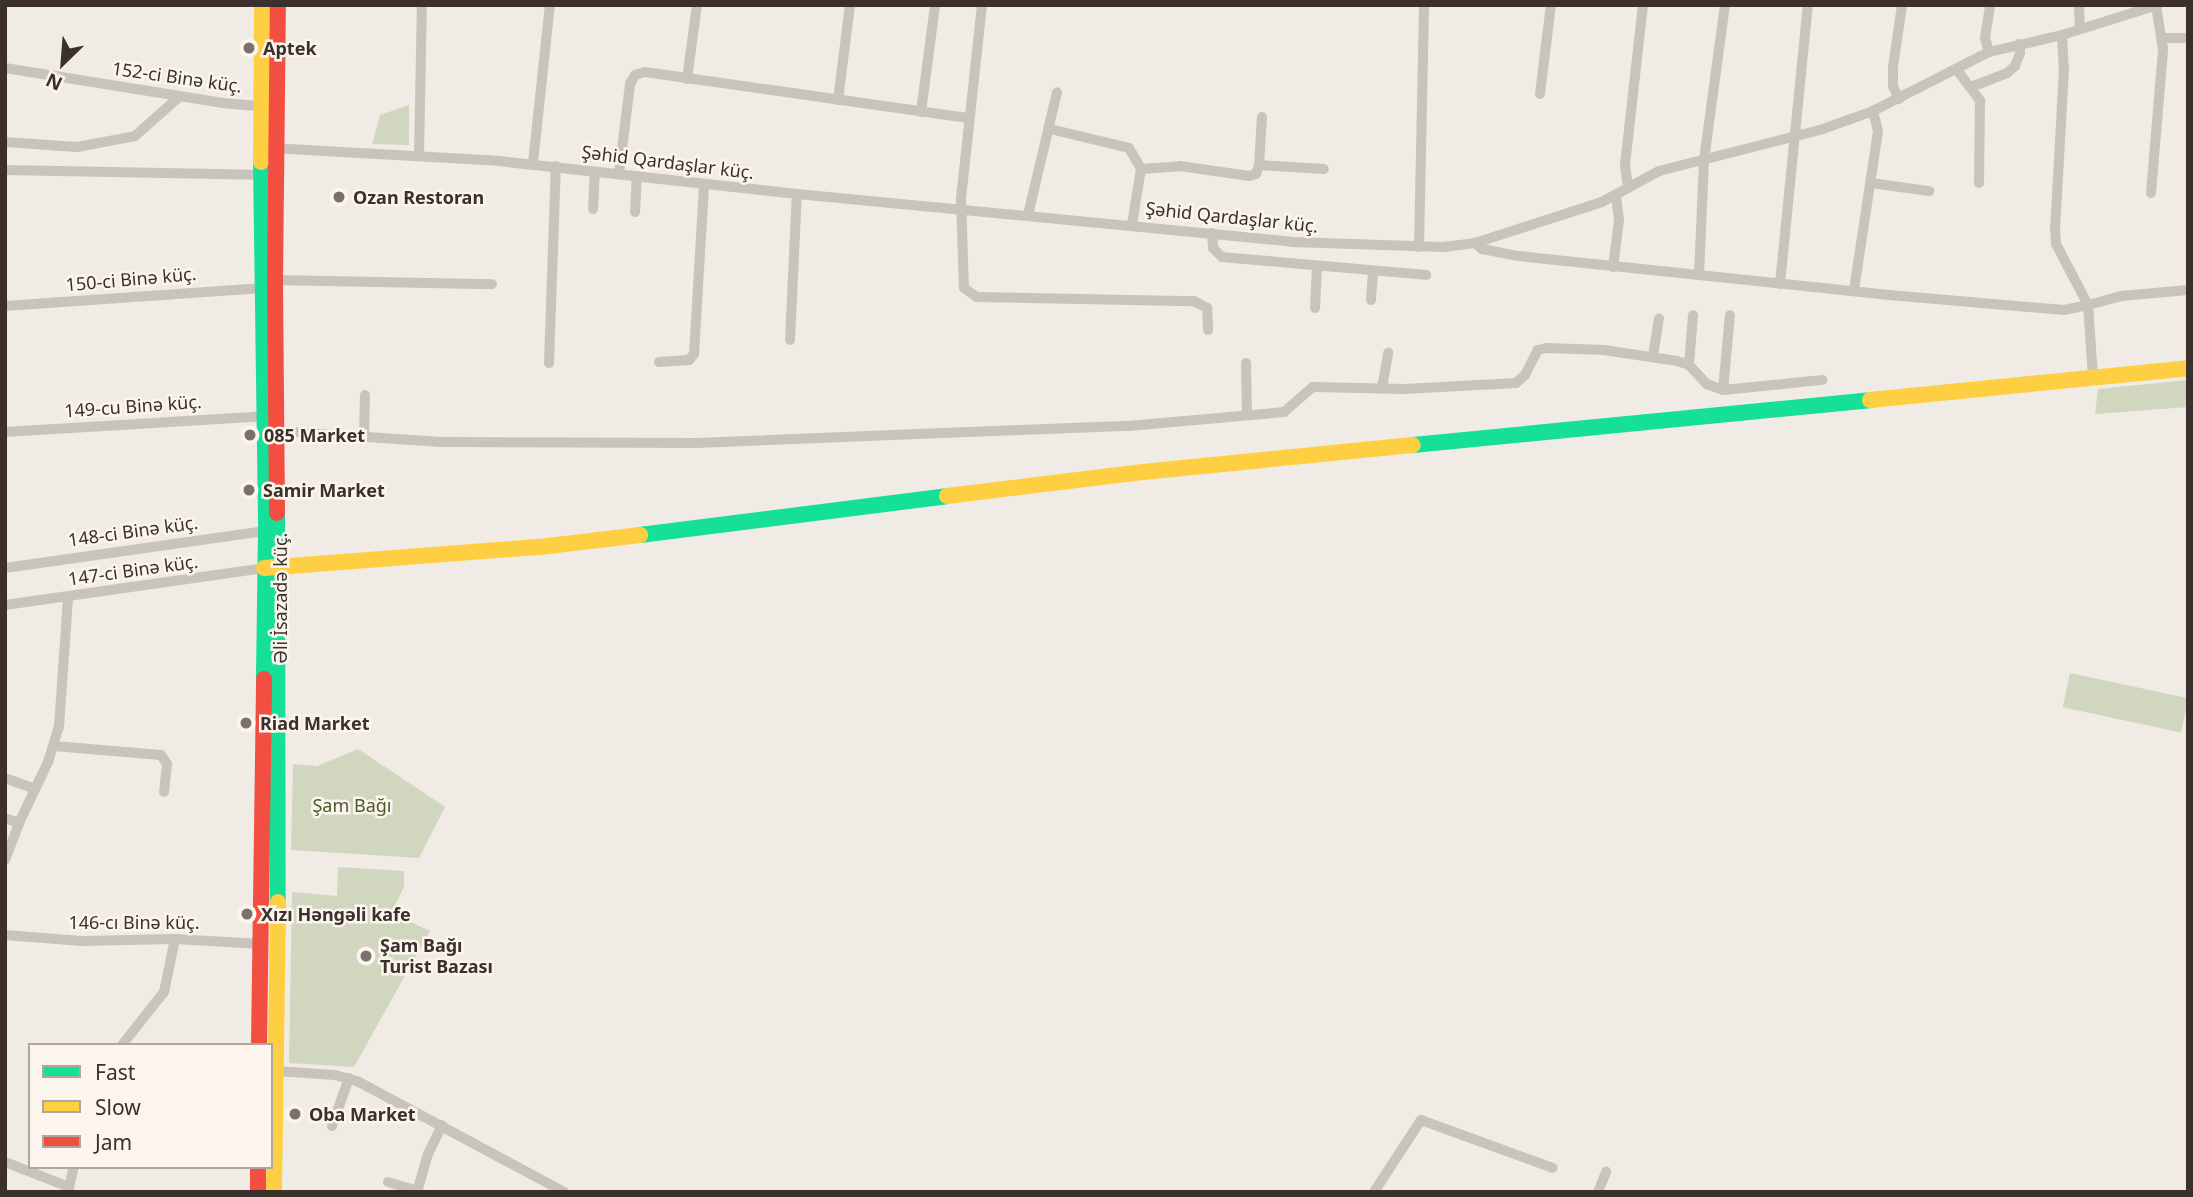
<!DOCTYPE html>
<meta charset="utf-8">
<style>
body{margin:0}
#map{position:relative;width:2193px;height:1197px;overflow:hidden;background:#f0ebe5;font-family:"Noto Sans",sans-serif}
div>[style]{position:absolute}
.green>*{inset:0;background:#d1d6bf;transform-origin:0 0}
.street>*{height:10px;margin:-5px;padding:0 5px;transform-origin:5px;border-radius:5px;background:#c9c3be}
.fast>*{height:16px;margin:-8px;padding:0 8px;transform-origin:8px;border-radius:8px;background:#16e098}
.slow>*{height:16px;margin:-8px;padding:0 8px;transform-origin:8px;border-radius:8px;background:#ffcf43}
.jam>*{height:16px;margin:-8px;padding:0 8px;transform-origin:8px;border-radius:8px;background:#f24e42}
.dots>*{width:19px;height:19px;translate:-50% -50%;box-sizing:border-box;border:4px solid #fbf5ee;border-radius:50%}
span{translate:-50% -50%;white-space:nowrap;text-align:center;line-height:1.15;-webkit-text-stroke:5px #fbf5ee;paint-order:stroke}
.poi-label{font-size:18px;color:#3b302b;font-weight:700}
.left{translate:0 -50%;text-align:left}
.street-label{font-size:18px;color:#3b302b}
.park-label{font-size:18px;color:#4a5a2e}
.frame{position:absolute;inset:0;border:7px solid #3b302b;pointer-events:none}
.legend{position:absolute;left:28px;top:1043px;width:245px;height:126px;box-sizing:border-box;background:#fbf5ee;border:2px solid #aea6a0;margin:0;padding:9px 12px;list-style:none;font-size:21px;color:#3b302b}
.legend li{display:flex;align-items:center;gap:14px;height:35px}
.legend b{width:35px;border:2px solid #aea6a0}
.north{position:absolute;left:28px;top:28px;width:70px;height:70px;-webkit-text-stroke:5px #fbf5ee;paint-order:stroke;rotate:205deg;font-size:19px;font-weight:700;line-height:28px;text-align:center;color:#3b302b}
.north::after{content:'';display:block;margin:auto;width:24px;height:32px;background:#3b302b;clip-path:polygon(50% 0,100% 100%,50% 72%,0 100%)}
</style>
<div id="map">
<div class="green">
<div style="clip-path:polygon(409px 105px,409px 145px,372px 144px,380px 115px)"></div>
<div style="clip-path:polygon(2188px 380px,2188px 407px,2095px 414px,2098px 389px)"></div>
<div style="left:2070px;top:673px;width:121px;height:35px;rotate:12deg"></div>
<div style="clip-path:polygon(358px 749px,445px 807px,419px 858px,291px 850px,293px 764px,317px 766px)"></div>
<div style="clip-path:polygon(338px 867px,404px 871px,404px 887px,391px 913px,430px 931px,354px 1067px,289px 1063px,292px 892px,337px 896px)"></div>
</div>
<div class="street">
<div style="left:982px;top:5px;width:194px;rotate:96.2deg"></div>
<div style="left:961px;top:198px;width:90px;rotate:88.1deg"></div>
<div style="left:964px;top:288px;width:16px;rotate:35deg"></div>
<div style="left:977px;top:297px;width:217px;rotate:1.1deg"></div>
<div style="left:1194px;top:301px;width:15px;rotate:28deg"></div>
<div style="left:1207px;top:308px;width:22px;rotate:87deg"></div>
<div style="left:2079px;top:5px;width:24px;rotate:88deg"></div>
<div style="left:2062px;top:35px;width:34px;rotate:87deg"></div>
<div style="left:2064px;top:69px;width:159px;rotate:93.2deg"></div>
<div style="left:2055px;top:228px;width:16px;rotate:86deg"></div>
<div style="left:2056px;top:244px;width:69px;rotate:62.3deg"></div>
<div style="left:2088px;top:305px;width:34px;rotate:-15deg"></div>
<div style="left:2121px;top:296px;width:67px;rotate:-5.1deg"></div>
<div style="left:2161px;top:38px;width:27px"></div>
<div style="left:1989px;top:52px;width:15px;rotate:-106deg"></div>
<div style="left:1985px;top:38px;width:33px;rotate:-81deg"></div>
<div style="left:5px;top:68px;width:221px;rotate:9.1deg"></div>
<div style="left:223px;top:103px;width:38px;rotate:5deg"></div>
<div style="left:1957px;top:70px;width:39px;rotate:53deg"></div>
<div style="left:1980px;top:101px;width:82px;rotate:90.7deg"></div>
<div style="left:687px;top:79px;width:75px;rotate:-82.3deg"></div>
<div style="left:1971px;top:87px;width:39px;rotate:-21deg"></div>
<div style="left:2007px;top:73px;width:11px;rotate:-41deg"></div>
<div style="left:2015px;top:66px;width:14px;rotate:-69deg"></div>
<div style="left:2020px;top:53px;width:9px;rotate:-96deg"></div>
<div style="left:1540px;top:94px;width:90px;rotate:-83deg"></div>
<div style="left:1899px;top:99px;width:14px;rotate:-115deg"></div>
<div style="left:1893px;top:86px;width:19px;rotate:-90deg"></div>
<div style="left:1893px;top:67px;width:63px;rotate:-81.7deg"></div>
<div style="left:838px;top:100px;width:96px;rotate:-82.8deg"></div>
<div style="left:921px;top:112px;width:108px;rotate:-82.5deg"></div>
<div style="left:1050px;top:129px;width:81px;rotate:13.5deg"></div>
<div style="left:1129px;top:148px;width:24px;rotate:60deg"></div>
<div style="left:5px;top:142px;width:72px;rotate:4deg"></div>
<div style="left:77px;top:147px;width:59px;rotate:-10.7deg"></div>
<div style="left:135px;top:136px;width:60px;rotate:-41.6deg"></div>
<div style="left:271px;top:148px;width:218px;rotate:3.2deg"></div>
<div style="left:489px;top:160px;width:310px;rotate:6.3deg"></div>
<div style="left:797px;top:194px;width:497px;rotate:5.5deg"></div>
<div style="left:1292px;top:242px;width:151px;rotate:1.9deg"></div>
<div style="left:1443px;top:247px;width:32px;rotate:-7deg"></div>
<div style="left:1475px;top:243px;width:133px;rotate:-17.9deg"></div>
<div style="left:1602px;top:202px;width:65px;rotate:-28.5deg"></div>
<div style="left:1659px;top:171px;width:166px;rotate:-14.3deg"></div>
<div style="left:1820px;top:130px;width:56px;rotate:-19.7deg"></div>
<div style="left:1873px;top:111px;width:130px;rotate:-27deg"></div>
<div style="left:1989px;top:52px;width:75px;rotate:-13.1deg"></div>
<div style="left:2062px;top:35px;width:101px;rotate:-17.4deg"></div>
<div style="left:419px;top:155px;width:150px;rotate:-88.9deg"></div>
<div style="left:533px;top:163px;width:159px;rotate:-83.9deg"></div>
<div style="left:1259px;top:165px;width:48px;rotate:-86.4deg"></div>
<div style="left:5px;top:170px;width:255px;rotate:1.1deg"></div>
<div style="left:619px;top:174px;width:91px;rotate:-83deg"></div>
<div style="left:630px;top:84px;width:10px;rotate:-61deg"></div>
<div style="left:635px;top:75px;width:10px;rotate:-17deg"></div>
<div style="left:645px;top:72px;width:326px;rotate:8.1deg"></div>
<div style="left:1871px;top:183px;width:59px;rotate:7.9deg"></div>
<div style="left:1628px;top:187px;width:22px;rotate:-98deg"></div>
<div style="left:1625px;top:165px;width:161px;rotate:-83.6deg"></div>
<div style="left:2151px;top:193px;width:144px;rotate:-85.2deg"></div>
<div style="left:2163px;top:49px;width:44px;rotate:-99.2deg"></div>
<div style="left:593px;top:209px;width:37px;rotate:-87deg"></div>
<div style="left:635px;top:212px;width:36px;rotate:-87deg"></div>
<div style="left:1028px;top:215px;width:126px;rotate:-76.7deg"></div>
<div style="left:1132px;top:224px;width:56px;rotate:-80.7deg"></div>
<div style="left:1141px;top:169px;width:39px;rotate:-4deg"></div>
<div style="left:1180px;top:166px;width:70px;rotate:8.2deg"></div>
<div style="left:1249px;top:176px;width:7px;rotate:-16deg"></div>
<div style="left:1256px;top:174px;width:9px;rotate:-72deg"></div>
<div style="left:1259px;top:165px;width:65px;rotate:3.5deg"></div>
<div style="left:1212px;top:233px;width:15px;rotate:86deg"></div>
<div style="left:1213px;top:248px;width:13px;rotate:45deg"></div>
<div style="left:1222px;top:257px;width:205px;rotate:5deg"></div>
<div style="left:1475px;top:243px;width:9px;rotate:41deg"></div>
<div style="left:1482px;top:249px;width:37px;rotate:11deg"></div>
<div style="left:1518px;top:256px;width:373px;rotate:6deg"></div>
<div style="left:1889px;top:295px;width:176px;rotate:4.9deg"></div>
<div style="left:2064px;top:310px;width:25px;rotate:-12deg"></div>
<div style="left:2088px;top:305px;width:72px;rotate:86deg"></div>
<div style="left:1419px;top:247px;width:242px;rotate:-88.8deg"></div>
<div style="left:1613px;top:267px;width:47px;rotate:-82.7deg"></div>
<div style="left:1619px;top:220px;width:24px;rotate:-97deg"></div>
<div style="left:1699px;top:275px;width:115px;rotate:-87.5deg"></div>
<div style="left:1704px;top:160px;width:156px;rotate:-82.3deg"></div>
<div style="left:275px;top:280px;width:217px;rotate:1.1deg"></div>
<div style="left:1780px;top:284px;width:280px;rotate:-84.3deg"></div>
<div style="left:1854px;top:290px;width:161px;rotate:-81.4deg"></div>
<div style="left:1878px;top:131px;width:21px;rotate:-104deg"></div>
<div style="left:1371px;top:300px;width:29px;rotate:-86deg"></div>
<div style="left:5px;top:306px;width:257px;rotate:-4deg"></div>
<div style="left:1315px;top:308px;width:41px;rotate:-87.2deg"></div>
<div style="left:790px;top:340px;width:146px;rotate:-87.3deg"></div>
<div style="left:1653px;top:356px;width:38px;rotate:-81deg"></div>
<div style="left:659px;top:362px;width:30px;rotate:-4deg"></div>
<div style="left:689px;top:360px;width:8px;rotate:-50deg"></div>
<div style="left:694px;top:354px;width:170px;rotate:-86.6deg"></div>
<div style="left:549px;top:363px;width:197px;rotate:-88deg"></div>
<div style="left:1246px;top:363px;width:52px;rotate:88.9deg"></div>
<div style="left:1689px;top:365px;width:50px;rotate:-85.4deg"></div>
<div style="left:1382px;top:388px;width:36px;rotate:-80deg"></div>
<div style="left:1723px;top:390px;width:75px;rotate:-84.7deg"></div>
<div style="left:279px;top:431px;width:162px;rotate:3.9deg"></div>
<div style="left:441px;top:442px;width:255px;rotate:0.2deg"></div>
<div style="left:696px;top:443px;width:432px;rotate:-2.3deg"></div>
<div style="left:1128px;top:426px;width:157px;rotate:-5.1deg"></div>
<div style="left:1284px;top:412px;width:38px;rotate:-41deg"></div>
<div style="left:1313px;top:387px;width:91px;rotate:1.3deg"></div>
<div style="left:1404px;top:389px;width:112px;rotate:-3.1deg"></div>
<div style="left:1516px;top:383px;width:12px;rotate:-42deg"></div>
<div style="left:1525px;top:375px;width:28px;rotate:-63deg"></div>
<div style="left:1538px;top:350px;width:9px;rotate:-13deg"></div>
<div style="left:1547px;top:348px;width:57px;rotate:2deg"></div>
<div style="left:1604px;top:350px;width:74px;rotate:8.6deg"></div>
<div style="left:1677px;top:361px;width:13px;rotate:18deg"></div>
<div style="left:1689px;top:365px;width:26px;rotate:47deg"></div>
<div style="left:1707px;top:384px;width:17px;rotate:21deg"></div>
<div style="left:1723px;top:390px;width:100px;rotate:-5.8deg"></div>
<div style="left:5px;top:432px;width:259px;rotate:-3.5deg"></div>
<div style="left:364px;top:438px;width:43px;rotate:-88.7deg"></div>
<div style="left:5px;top:568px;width:264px;rotate:-8.1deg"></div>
<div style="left:5px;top:605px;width:262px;rotate:-8.1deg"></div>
<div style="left:54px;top:746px;width:107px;rotate:4.8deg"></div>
<div style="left:161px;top:755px;width:11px;rotate:56deg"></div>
<div style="left:167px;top:764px;width:28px;rotate:96deg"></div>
<div style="left:5px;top:778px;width:32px;rotate:20deg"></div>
<div style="left:5px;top:818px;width:15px;rotate:20deg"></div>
<div style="left:5px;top:860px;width:40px;rotate:-69deg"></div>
<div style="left:19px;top:823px;width:68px;rotate:-64.6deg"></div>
<div style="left:48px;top:762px;width:37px;rotate:-73deg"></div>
<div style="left:59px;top:727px;width:130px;rotate:-86deg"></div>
<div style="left:5px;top:935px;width:77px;rotate:4.5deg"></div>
<div style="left:82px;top:941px;width:93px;rotate:-1.2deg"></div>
<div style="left:175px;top:939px;width:87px;rotate:3.3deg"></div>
<div style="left:122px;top:1045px;width:68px;rotate:-51.6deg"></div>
<div style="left:164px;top:992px;width:54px;rotate:-78.3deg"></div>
<div style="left:275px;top:1071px;width:60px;rotate:3.8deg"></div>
<div style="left:335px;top:1075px;width:25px;rotate:16deg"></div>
<div style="left:359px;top:1082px;width:233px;rotate:28.2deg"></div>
<div style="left:332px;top:1126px;width:51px;rotate:-70.5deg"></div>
<div style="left:5px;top:1162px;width:69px;rotate:21.3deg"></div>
<div style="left:388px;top:1182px;width:30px;rotate:17deg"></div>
<div style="left:68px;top:1192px;width:26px;rotate:-77deg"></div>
<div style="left:417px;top:1192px;width:40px;rotate:-74deg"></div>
<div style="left:428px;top:1154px;width:32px;rotate:-64deg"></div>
<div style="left:1374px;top:1192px;width:86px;rotate:-56.9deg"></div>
<div style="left:1421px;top:1120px;width:140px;rotate:20deg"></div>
<div style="left:1598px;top:1192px;width:22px;rotate:-68deg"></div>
</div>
<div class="fast">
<div style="left:261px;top:162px;width:369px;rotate:89.2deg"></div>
<div style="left:266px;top:531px;width:148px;rotate:90.8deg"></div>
<div style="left:1413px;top:445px;width:459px;rotate:-5.6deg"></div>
<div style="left:277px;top:513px;width:389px;rotate:89.9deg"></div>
<div style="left:640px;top:535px;width:309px;rotate:-7.2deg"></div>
</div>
<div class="slow">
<div style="left:261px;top:162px;width:157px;rotate:-89.6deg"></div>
<div style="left:1870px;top:400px;width:320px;rotate:-5.7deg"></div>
<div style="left:947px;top:496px;width:197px;rotate:-7deg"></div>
<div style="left:1143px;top:472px;width:271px;rotate:-5.7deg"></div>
<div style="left:264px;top:568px;width:277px;rotate:-4.4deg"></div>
<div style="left:540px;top:547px;width:101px;rotate:-6.8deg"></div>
<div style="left:274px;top:1192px;width:290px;rotate:-89.2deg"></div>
</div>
<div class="jam">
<div style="left:277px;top:513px;width:233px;rotate:-90.5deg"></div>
<div style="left:275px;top:280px;width:275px;rotate:-89.4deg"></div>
<div style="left:259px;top:1045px;width:366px;rotate:-89.2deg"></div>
<div style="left:258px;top:1167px;width:25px;rotate:90deg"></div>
</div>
<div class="dots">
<div style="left:249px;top:48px;background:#7a716c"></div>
<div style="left:339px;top:197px;background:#7a716c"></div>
<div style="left:250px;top:435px;background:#7a716c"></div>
<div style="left:249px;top:490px;background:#7a716c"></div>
<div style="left:246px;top:723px;background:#7a716c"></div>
<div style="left:247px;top:914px;background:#7a716c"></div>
<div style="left:366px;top:956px;background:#7a716c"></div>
<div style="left:295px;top:1114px;background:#7a716c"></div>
</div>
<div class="poi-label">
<span class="left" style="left:263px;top:48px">Aptek</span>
<span class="left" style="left:353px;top:197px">Ozan Restoran</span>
<span class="left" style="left:264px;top:435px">085 Market</span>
<span class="left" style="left:263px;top:490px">Samir Market</span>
<span class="left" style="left:260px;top:723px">Riad Market</span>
<span class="left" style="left:261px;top:914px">Xızı Həngəli kafe</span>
<span class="left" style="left:380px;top:956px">Şam Bağı<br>Turist Bazası</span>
<span class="left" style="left:309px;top:1114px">Oba Market</span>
</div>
<div class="street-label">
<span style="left:177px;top:77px;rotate:8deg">152-ci Binə küç.</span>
<span style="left:668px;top:162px;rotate:7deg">Şəhid Qardaşlar küç.</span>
<span style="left:1232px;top:217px;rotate:6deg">Şəhid Qardaşlar küç.</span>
<span style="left:131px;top:279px;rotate:-5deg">150-ci Binə küç.</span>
<span style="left:133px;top:406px;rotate:-4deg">149-cu Binə küç.</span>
<span style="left:133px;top:531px;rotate:-8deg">148-ci Binə küç.</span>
<span style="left:133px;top:570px;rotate:-8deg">147-ci Binə küç.</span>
<span style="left:280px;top:598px;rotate:-90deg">Əli İsazadə küç.</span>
<span style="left:134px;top:922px">146-cı Binə küç.</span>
</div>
<div class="park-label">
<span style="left:352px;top:805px">Şam Bağı</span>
</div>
<div class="frame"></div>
<ul class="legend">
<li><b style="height:9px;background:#16e098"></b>Fast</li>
<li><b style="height:9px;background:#ffcf43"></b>Slow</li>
<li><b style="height:9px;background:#f24e42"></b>Jam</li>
</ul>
<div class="north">N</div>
</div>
